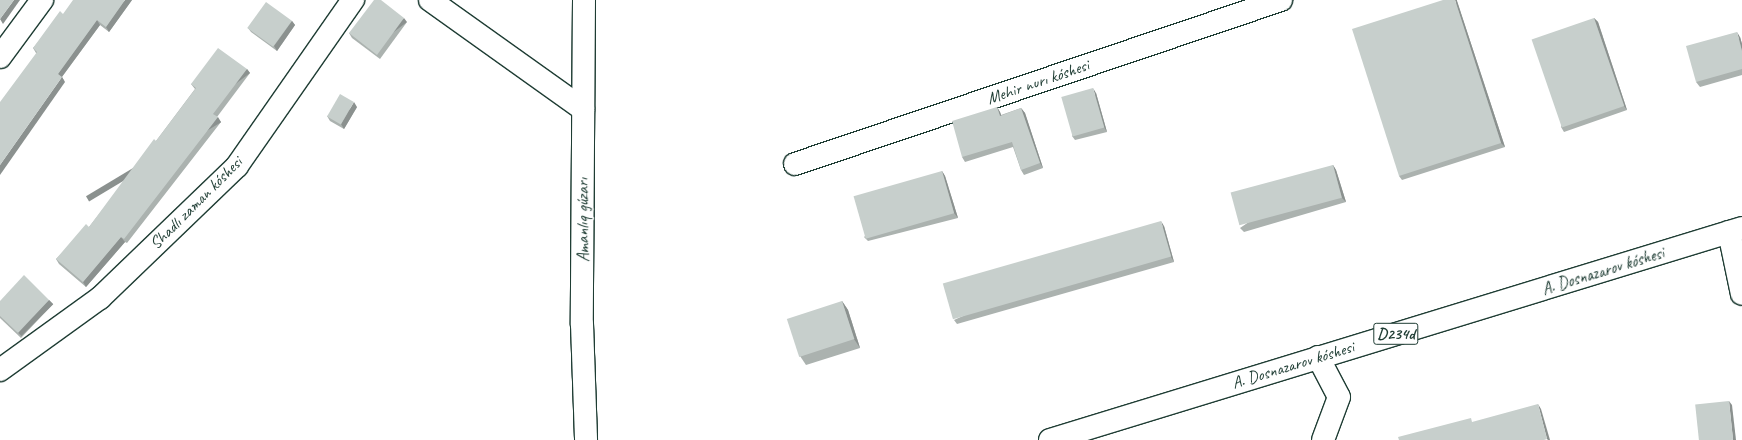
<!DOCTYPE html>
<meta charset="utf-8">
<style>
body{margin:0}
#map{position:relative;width:1742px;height:440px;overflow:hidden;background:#fff;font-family:Caveat,sans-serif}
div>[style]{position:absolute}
.roads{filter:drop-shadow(1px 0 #1f3d34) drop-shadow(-1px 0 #1f3d34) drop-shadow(0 1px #1f3d34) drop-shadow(0 -1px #1f3d34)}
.minor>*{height:22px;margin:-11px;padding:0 11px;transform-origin:11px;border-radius:11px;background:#fff}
.major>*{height:22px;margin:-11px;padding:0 11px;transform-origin:11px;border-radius:11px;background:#fff}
.wall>*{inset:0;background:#abb2af}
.shaded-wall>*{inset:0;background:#8b918f;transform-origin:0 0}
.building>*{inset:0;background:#c7cfcc;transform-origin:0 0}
span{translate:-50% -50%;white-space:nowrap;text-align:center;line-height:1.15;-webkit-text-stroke:3px #fff;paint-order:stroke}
.shield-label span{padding:1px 3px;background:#fff;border:1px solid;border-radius:3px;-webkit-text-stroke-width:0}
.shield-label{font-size:16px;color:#1f3d34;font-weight:700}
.street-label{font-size:17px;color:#1f3d34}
</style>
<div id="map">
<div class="roads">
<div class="minor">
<div style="left:430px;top:0;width:188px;rotate:35.5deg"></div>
<div style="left:584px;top:0;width:324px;rotate:90.4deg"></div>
<div style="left:582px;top:324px;width:116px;rotate:88deg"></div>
<div style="left:0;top:57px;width:71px;rotate:-53.6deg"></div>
<div style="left:795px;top:164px;width:513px;rotate:-18.65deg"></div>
<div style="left:1729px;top:232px;width:63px;rotate:78.2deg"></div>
<div style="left:1318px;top:357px;width:45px;rotate:62.3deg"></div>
<div style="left:1339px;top:397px;width:46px;rotate:110.4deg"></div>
<div style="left:0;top:370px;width:123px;rotate:-35.8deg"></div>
<div style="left:100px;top:298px;width:190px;rotate:-43.9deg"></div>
<div style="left:237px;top:166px;width:203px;rotate:-55.1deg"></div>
</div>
<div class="major">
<div style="left:1050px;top:440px;width:724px;rotate:-17.03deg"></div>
</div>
</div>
<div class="wall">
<div style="clip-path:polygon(132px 0,109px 32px,100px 25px,62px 77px,65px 82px,36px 53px,33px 48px,63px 14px)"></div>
<div style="clip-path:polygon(1457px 1px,1505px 147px,1402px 180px,1399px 176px)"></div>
<div style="clip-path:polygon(1594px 18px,1598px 22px,1627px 110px,1564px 132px,1561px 127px)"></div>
<div style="clip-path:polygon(292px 21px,295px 25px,277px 51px,251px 32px,248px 28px)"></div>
<div style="clip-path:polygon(407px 22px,380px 59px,352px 38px,349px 33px)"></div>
<div style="clip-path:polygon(1740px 37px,1742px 44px,1742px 75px,1700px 87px,1696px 82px)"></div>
<div style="clip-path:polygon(247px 69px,250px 73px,217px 117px,221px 122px,127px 243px,125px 242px,86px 287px,59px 264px,56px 259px,89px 227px,156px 141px,195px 89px,191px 84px)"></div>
<div style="clip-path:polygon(1096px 93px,1107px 132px,1075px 140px,1072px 136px)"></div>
<div style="clip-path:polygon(357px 107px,344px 129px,330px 121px,327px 116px)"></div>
<div style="clip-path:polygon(997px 107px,1000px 112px,1001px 115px,1021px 108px,1025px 113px,1043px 168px,1024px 175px,1021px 170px,1013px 147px,965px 162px,962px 157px)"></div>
<div style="clip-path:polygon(1333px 165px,1336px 170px,1346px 202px,1244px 232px,1240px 228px)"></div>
<div style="clip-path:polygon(942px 171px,945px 176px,958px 218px,868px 241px,864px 237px)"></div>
<div style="clip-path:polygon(1164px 226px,1174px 262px,957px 324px,954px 320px)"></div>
<div style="clip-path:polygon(49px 300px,53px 304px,21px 338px,0 318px,0 301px)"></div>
<div style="clip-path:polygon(842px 301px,848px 310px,860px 348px,806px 365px,800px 356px)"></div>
</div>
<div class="shaded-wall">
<div style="clip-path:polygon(14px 0,20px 0,3px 24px,0 19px)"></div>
<div style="clip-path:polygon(125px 0,132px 0,109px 32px,106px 27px)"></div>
<div style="clip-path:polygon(1455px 0,1457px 0,1457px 1px,1505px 147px,1501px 143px)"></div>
<div style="left:404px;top:18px;width:5px;height:46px;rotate:53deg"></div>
<div style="clip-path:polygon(1594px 18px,1598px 22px,1627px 110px,1624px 106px)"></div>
<div style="clip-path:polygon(97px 20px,100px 25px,61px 78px,58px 74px)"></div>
<div style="clip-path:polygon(292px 21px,295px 25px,277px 51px,274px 46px)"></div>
<div style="clip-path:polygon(1737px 32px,1740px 37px,1742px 44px,1742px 51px)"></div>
<div style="left:247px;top:69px;width:5px;height:56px;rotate:53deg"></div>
<div style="clip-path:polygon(62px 77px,65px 82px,0 175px,0 165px)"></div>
<div style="clip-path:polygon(1093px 88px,1096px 93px,1107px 132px,1104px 127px)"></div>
<div style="clip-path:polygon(354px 102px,357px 107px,344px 129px,341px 124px)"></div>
<div style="clip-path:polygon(997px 107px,1000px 112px,1003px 120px,1000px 116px)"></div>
<div style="clip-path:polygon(1021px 108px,1025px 113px,1043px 168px,1040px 163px)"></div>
<div style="left:218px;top:117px;width:6px;height:154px;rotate:59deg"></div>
<div style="clip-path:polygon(1333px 165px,1336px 170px,1346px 202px,1342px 198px)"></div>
<div style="clip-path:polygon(942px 171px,945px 176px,958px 218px,954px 213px)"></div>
<div style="clip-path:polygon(1161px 221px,1164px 226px,1174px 262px,1171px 257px)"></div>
<div style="clip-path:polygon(121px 237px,125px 242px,86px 287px,83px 282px)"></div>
<div style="left:49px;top:300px;width:6px;height:45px;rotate:45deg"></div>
<div style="clip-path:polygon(842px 301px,848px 310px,860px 348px,854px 339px)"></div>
<div style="clip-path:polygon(1729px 401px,1732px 405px,1736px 440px,1733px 440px)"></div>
<div style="clip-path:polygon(1538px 404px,1541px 409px,1550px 440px,1548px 440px,1547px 439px)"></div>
</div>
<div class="building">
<div style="clip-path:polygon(0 0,14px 0,0 19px)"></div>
<div style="clip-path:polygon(73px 0,125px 0,106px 27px,97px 20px,58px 74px,62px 77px,0 165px,0 102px,37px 52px,33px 48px,60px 11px,63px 14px)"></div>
<div style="clip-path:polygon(374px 0,381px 0,404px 18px,377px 55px,349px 33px)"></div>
<div style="clip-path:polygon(1443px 0,1455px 0,1501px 143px,1399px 176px,1352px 29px)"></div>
<div style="left:266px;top:2px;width:32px;height:32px;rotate:36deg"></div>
<div style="left:1594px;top:18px;width:93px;height:66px;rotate:71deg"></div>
<div style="clip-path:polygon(1737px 32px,1742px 51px,1742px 69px,1696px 82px,1686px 46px)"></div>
<div style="clip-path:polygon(218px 48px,247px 69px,213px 114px,218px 117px,124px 239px,121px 237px,83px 282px,56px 259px,86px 224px,89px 227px,154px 139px,156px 141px,196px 88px,191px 84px)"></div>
<div style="left:1093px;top:88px;width:41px;height:33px;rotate:74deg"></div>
<div style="left:340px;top:94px;width:16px;height:26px;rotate:30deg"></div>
<div style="clip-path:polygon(997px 107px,1000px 116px,1021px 108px,1040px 163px,1021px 170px,1012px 142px,962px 157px,952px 121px)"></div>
<div style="left:1333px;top:165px;width:34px;height:106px;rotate:75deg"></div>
<div style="left:942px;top:171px;width:44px;height:92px;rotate:74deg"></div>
<div style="left:1161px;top:221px;width:37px;height:227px;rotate:74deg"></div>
<div style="clip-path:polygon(24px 275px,49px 300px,18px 333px,0 316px,0 301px)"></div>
<div style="left:842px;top:301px;width:40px;height:58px;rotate:72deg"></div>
<div style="left:1729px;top:401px;width:39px;height:34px;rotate:84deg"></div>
<div style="clip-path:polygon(1538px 404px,1547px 439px,1544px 440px,1399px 440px,1398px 437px,1471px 418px,1472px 422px)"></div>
</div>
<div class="shield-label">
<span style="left:1396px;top:334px">D234d</span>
</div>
<div class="street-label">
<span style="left:1038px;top:82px;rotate:-19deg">Mehir nurı kóshesi</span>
<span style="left:196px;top:203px;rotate:-45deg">Shadlı zaman kóshesi</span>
<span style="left:583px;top:220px;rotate:-90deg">Amanlıq gúzarı</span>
<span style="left:1603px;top:271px;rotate:-17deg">A. Dosnazarov kóshesi</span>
<span style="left:1293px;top:365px;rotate:-17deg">A. Dosnazarov kóshesi</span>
</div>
</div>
